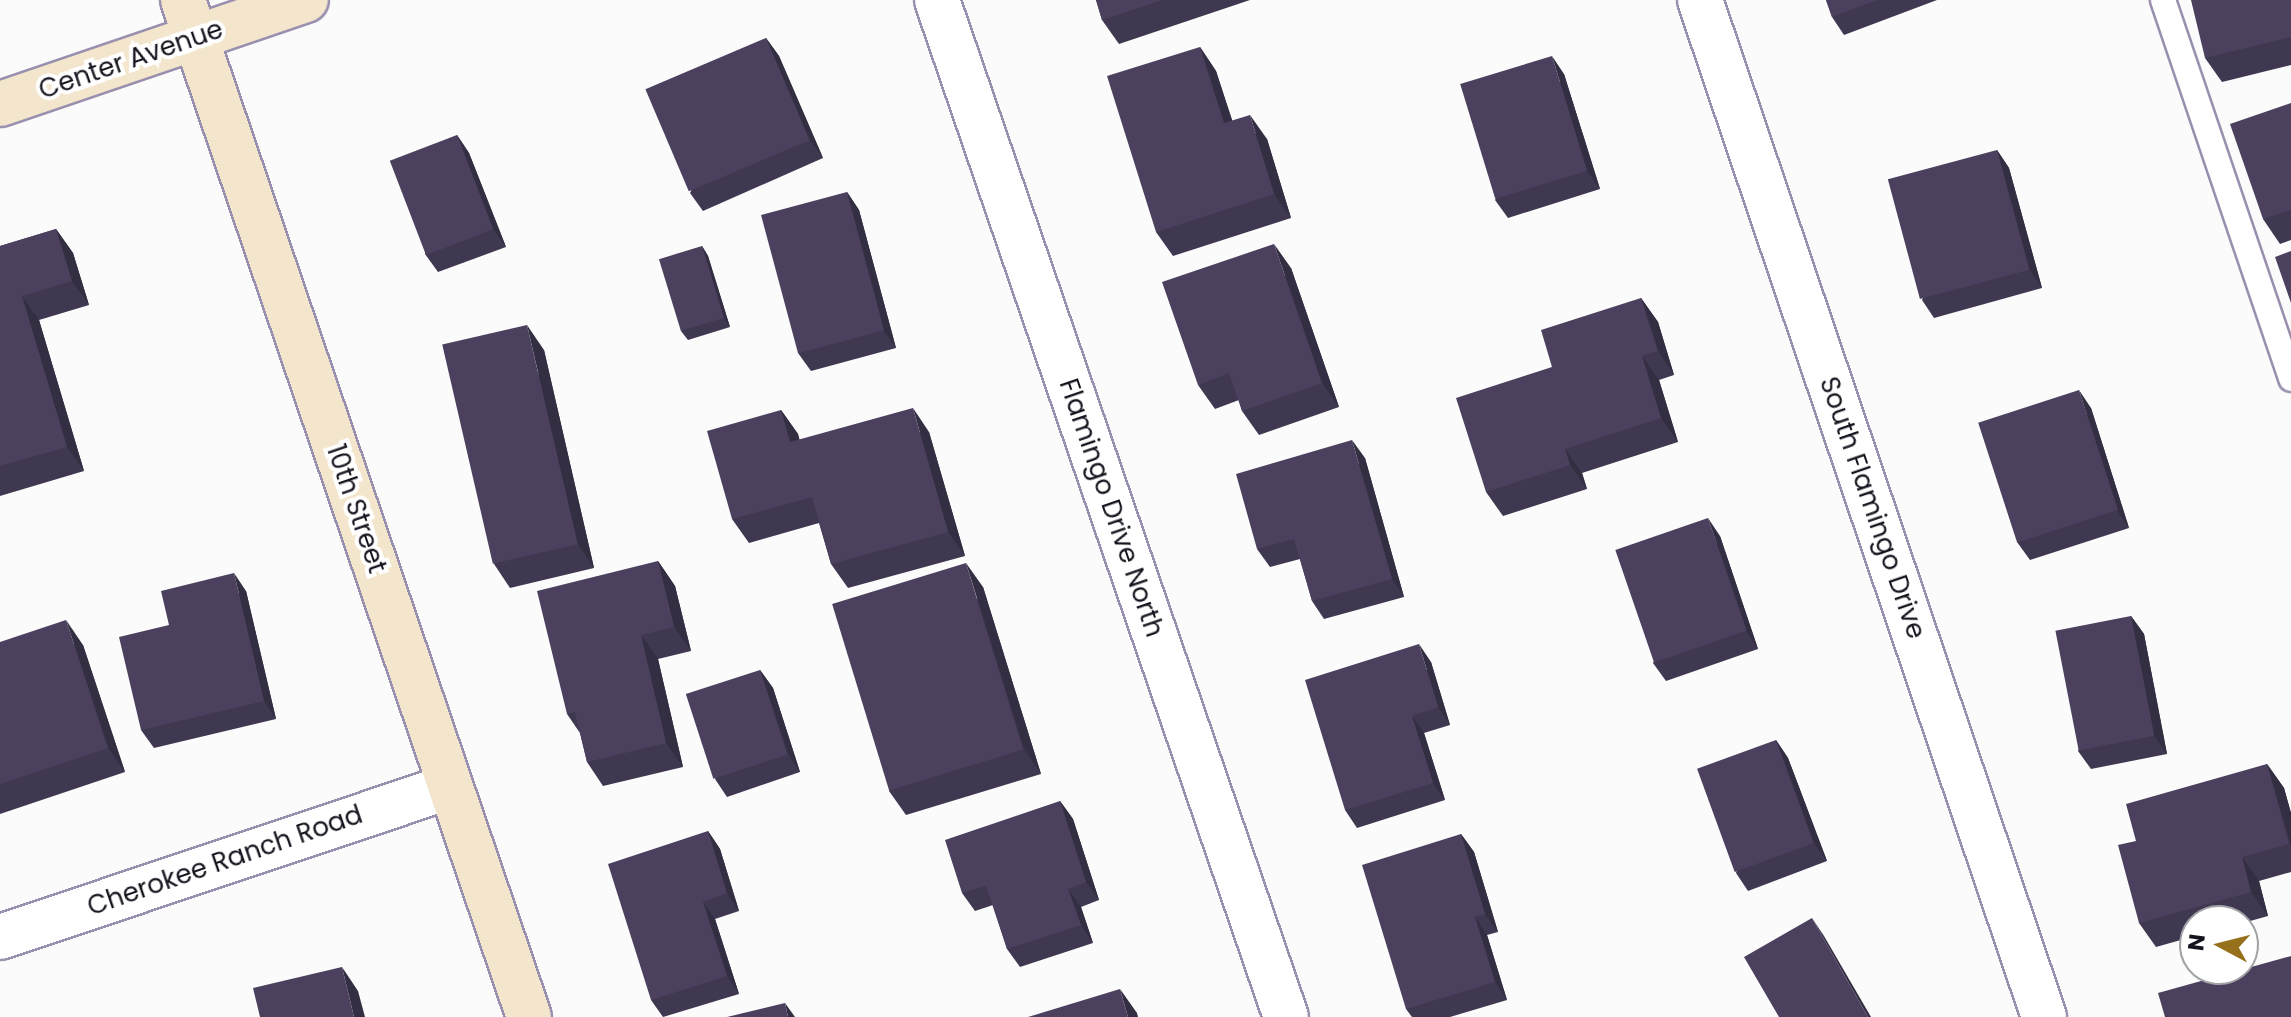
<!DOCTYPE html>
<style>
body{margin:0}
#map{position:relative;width:2291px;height:1017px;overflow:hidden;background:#fbfbfb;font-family:Poppins,sans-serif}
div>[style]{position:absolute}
.roads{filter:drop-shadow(2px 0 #998fae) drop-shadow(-2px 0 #998fae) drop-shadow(0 2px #998fae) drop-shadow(0 -2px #998fae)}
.lane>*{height:24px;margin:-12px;padding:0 12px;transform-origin:12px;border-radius:12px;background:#fff}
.street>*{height:44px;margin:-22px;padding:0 22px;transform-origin:22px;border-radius:22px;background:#fff}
.secondary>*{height:44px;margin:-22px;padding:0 22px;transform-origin:22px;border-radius:22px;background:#f3e6cc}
.wall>*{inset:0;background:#403851}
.shaded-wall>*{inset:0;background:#342e42}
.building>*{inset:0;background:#4b415e;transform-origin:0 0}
span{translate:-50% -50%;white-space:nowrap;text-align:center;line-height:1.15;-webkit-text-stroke:8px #fff;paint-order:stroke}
.street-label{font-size:26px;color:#16131e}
.north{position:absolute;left:2179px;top:905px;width:80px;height:80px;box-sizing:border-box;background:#fff;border:2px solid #a2a1a5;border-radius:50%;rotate:277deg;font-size:22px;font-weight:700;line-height:32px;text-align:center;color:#16131e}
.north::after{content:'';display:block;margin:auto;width:28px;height:36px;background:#96701a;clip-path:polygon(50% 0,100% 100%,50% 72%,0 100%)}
</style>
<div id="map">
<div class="roads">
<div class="lane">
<div style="left:2163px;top:0;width:400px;rotate:71.3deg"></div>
</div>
<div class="street">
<div style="left:937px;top:0;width:1075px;rotate:71.06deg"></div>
<div style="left:1700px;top:0;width:1074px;rotate:71.31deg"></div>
<div style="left:0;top:937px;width:475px;rotate:-18.5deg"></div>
</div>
<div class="secondary">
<div style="left:183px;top:0;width:1074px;rotate:71.21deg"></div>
<div style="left:0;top:104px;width:323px;rotate:-18.8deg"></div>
</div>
</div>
<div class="wall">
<div style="clip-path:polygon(1096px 0,1250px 0,1119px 44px,1102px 20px)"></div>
<div style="clip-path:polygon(1826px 0,1937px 0,1844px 35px,1832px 17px)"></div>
<div style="clip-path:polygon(2291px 0,2291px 65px,2222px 82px,2205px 58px)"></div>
<div style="clip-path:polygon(766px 38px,779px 56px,823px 158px,703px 211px,690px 193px)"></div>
<div style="clip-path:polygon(1200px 47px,1216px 71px,1232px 121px,1267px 139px,1291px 218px,1173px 256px,1156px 232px)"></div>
<div style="clip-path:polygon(1564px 74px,1600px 189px,1508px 218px,1495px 200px)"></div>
<div style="clip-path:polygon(2291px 103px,2291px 240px,2280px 244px,2263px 219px)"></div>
<div style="clip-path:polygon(457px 135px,469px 153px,506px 247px,438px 272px,425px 254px)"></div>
<div style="clip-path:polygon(1997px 150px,2009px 168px,2042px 288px,1934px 318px,1922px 300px)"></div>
<div style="clip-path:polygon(847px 192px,859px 210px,896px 348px,811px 371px,798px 353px)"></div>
<div style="clip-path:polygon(56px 229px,73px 253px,89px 305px,39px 320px,84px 471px,0 496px,0 246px)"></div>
<div style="clip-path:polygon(702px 246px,708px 256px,730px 327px,688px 340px,681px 331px)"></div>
<div style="clip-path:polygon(1291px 268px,1339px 407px,1259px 435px,1242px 411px,1239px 400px,1215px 409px,1198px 385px)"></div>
<div style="clip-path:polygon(1641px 298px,1658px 322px,1674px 375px,1659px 380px,1678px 442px,1582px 473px,1587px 489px,1503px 516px,1486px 492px,1552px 367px)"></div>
<div style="clip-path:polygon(544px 350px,594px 568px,510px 588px,494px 564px)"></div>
<div style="clip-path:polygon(2091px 408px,2129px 528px,2030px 560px,2017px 542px)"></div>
<div style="clip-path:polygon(781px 410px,798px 434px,799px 440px,929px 432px,965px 556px,848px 588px,831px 564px,819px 523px,749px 543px,732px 519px)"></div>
<div style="clip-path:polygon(1365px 458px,1404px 597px,1324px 619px,1312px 601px,1300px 559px,1270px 567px,1257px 549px)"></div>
<div style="clip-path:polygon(1720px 536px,1758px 649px,1666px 681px,1653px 663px)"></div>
<div style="clip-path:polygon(658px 561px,675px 586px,691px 651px,658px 659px,683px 767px,603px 786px,587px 762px,580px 733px,567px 714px)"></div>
<div style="clip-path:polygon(983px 587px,1041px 774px,906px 815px,889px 791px)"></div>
<div style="clip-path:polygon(246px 591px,276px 719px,154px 748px,141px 730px,169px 625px)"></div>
<div style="clip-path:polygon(2131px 616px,2144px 634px,2167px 754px,2091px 769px,2078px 751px)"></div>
<div style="clip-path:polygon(0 642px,83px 645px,125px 772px,0 814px)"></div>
<div style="clip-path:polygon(1431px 662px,1450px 725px,1424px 733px,1445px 800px,1357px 828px,1345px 810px)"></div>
<div style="clip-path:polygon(760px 670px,773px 688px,800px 772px,727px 797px,715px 779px)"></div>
<div style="clip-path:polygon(1776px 740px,1788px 758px,1827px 861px,1748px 891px,1736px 873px)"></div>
<div style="clip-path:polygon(2267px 764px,2284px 788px,2291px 813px,2291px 872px,2259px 881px,2268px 916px,2243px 923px,2243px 921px,2195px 921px,2195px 936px,2156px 947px,2139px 923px,2136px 841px)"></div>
<div style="clip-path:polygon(1060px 801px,1073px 819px,1099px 900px,1081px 907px,1093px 943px,1020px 967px,1007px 949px,993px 905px,975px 911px,962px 893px)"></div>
<div style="clip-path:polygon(708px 831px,720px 849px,739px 911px,715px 919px,739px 994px,663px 1017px,651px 1000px)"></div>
<div style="clip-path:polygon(1461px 834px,1474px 852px,1498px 932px,1487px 935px,1507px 1000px,1450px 1017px,1412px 1017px,1406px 1009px)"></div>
</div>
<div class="shaded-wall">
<div style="clip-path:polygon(766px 38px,779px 56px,823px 158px,810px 140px)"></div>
<div style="clip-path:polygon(1200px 47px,1216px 71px,1241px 147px,1224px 123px)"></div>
<div style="clip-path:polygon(1552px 56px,1564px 74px,1600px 189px,1587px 171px)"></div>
<div style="clip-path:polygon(1250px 115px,1267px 139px,1291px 218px,1274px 194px)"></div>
<div style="clip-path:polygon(457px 135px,469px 153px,506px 247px,493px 229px)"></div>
<div style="clip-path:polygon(1997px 150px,2009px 168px,2042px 288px,2030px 270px)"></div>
<div style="clip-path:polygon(847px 192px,859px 210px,896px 348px,883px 330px)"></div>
<div style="clip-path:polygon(56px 229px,73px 253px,89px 305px,72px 281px)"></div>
<div style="clip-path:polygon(1274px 244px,1291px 268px,1339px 407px,1322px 383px)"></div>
<div style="clip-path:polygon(702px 246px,708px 256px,730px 327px,724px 318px)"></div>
<div style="clip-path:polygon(22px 296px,39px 320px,84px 471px,67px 447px)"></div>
<div style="clip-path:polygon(1641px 298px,1658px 322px,1674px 375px,1658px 351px)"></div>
<div style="clip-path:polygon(527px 325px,544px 350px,594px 568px,578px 544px)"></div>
<div style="clip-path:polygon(1642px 356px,1659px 380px,1678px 442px,1661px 418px)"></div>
<div style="clip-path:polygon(2079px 390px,2091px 408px,2129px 528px,2117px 510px)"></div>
<div style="clip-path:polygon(913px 408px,929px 432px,965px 556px,948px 532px)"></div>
<div style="clip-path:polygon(781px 410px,798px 434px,807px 466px,790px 442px)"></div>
<div style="clip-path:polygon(1352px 440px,1365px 458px,1404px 597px,1392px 579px)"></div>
<div style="clip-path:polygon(1565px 449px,1582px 473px,1587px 489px,1570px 465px)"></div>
<div style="clip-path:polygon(1708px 518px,1720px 536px,1758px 649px,1746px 631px)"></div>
<div style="clip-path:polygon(658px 561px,675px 586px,691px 651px,674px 627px)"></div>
<div style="clip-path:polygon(966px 563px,983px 587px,1041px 774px,1024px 749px)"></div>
<div style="clip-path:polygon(234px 573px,246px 591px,276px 719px,264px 701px)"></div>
<div style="clip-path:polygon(2131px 616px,2144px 634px,2167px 754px,2154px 736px)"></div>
<div style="clip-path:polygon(66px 620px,83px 645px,125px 772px,108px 748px)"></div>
<div style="clip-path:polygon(641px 635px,658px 659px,683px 767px,666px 743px)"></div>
<div style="clip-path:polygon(1419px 644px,1431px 662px,1450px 725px,1438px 707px)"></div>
<div style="clip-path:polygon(760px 670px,773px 688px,800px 772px,788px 754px)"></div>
<div style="clip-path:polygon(1412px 716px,1424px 733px,1445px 800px,1433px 783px)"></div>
<div style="clip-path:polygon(1776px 740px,1788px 758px,1827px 861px,1814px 843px)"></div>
<div style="clip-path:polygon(2267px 764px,2284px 788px,2291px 813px,2291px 846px)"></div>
<div style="clip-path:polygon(1060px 801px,1073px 819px,1099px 900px,1086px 882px)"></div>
<div style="clip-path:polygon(708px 831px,720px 849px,739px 911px,727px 893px)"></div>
<div style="clip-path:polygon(1461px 834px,1474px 852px,1498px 932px,1485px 914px)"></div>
<div style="clip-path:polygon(2242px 857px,2259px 881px,2268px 916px,2251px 892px)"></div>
<div style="clip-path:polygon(1068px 889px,1081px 907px,1093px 943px,1081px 925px)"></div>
<div style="clip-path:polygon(703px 902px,715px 919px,739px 994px,727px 976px)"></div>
<div style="clip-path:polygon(1475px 917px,1487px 935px,1507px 1000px,1495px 982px)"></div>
<div style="clip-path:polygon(1812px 918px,1824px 936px,1871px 1017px,1868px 1017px)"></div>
<div style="clip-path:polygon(342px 967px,358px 991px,365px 1017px,354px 1017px)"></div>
<div style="clip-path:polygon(1120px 989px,1137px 1013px,1138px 1017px,1128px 1017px)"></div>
<div style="clip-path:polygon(785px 1003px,795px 1017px,788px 1017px)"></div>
</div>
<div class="building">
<div style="clip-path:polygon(1096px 0,1162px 0,1102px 20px)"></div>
<div style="clip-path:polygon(1826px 0,1877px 0,1832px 17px)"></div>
<div style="clip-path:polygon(2191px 0,2291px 0,2291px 37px,2205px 58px)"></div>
<div style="left:766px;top:38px;width:111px;height:131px;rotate:67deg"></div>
<div style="clip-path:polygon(1200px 47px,1224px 123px,1250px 115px,1274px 194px,1156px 232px,1107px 76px)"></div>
<div style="left:1552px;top:56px;width:120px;height:96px;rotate:73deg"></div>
<div style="clip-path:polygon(2291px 103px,2291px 210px,2263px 219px,2230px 124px)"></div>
<div style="left:457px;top:135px;width:101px;height:72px;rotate:69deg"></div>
<div style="left:1997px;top:150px;width:124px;height:113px;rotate:75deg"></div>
<div style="left:847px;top:192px;width:143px;height:89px;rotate:75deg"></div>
<div style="clip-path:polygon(56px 229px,72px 281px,22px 296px,67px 447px,0 466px,0 246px)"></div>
<div style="clip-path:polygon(1274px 244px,1322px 383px,1242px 411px,1229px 373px,1198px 385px,1162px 282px)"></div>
<div style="left:702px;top:246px;width:75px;height:45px;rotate:73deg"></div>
<div style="clip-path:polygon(2291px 251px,2291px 303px,2275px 257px)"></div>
<div style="clip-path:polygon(1641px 298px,1658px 351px,1642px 356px,1661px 418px,1565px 449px,1570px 465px,1486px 492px,1456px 398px,1552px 367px,1541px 330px)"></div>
<div style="left:527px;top:325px;width:225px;height:87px;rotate:77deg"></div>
<div style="left:2079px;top:390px;width:126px;height:106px;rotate:72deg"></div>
<div style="clip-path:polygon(913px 408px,948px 532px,831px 564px,812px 497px,732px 519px,707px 431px,781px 410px,790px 442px)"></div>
<div style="clip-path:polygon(1352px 440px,1392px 579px,1312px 601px,1294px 539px,1257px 549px,1236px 474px)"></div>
<div style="left:1708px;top:518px;width:119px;height:98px;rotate:71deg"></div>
<div style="clip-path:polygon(658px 561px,674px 627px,641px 635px,666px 743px,587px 762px,575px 712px,567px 714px,537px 591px)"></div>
<div style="left:966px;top:563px;width:195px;height:140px;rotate:73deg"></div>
<div style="clip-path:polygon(234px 573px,264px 701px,141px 730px,119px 637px,169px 625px,161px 591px)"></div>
<div style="left:2131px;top:616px;width:122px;height:77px;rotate:79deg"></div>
<div style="clip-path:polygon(66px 620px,108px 748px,0 784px,0 642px)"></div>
<div style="clip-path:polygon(1419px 644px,1438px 707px,1412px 716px,1433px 783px,1345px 810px,1305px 680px)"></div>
<div style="left:760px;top:670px;width:89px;height:78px;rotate:72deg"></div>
<div style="left:1776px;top:740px;width:110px;height:84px;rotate:70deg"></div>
<div style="clip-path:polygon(2267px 764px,2289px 844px,2242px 857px,2251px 892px,2139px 923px,2118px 845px,2136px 841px,2126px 804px)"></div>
<div style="clip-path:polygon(1060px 801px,1086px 882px,1068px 889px,1081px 925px,1007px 949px,986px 886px,962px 893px,945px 840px)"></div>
<div style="clip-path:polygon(708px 831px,727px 893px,703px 902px,727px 976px,651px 1000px,608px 864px)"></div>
<div style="clip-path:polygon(1461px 834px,1485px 914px,1475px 917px,1495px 982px,1406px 1009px,1362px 865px)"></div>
<div style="clip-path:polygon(1812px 918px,1868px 1017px,1779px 1017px,1744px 957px)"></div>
<div style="clip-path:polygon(2291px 956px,2291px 1017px,2165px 1017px,2158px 993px)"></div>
<div style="clip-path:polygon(342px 967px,354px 1017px,260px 1017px,253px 988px)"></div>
<div style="clip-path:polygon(1120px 989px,1128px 1017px,1028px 1017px)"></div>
<div style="clip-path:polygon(785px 1003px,788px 1017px,727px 1017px)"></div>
</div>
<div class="street-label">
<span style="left:131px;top:60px;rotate:-19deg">Center Avenue</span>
<span style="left:1111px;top:508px;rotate:71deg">Flamingo Drive North</span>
<span style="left:1872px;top:508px;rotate:71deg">South Flamingo Drive</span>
<span style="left:356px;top:509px;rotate:71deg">10th Street</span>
<span style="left:225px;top:861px;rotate:-19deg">Cherokee Ranch Road</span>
</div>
<div class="north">N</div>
</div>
